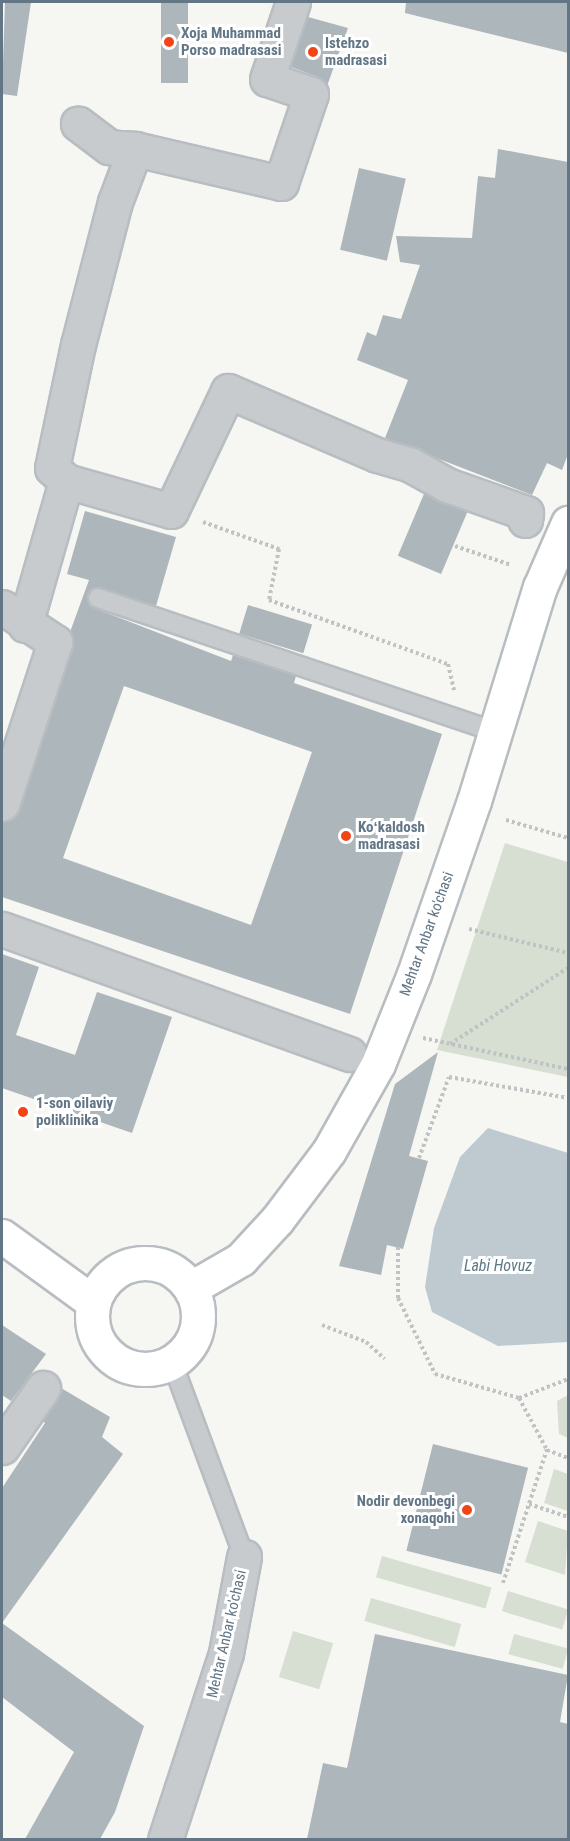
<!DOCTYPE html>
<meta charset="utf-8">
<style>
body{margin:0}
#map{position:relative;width:570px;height:1841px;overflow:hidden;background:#f6f6f2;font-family:"Roboto Condensed",sans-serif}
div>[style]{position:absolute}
.green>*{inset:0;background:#d7ded2;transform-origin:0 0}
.water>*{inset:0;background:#becacf}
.building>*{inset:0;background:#adb6bb;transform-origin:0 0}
.path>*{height:4px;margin-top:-2px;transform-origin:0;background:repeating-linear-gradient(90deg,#c0c2c4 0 3px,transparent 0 6px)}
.roads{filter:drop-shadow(2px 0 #b7bdc1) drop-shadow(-2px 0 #b7bdc1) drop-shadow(0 2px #b7bdc1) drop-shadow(0 -2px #b7bdc1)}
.lane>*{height:18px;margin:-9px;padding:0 9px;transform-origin:9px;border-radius:9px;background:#c8cbce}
.street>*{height:33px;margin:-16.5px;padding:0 16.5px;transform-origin:16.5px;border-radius:16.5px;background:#c8cbce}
.secondary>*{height:33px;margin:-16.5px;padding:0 16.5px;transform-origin:16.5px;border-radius:16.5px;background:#fff}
.secondary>.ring{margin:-16.5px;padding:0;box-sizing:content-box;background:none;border:33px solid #fff;border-radius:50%}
.dots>*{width:16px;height:16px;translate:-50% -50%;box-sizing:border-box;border:3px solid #fff;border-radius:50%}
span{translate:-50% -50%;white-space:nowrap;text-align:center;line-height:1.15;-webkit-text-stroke:6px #fff;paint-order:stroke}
.poi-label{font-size:15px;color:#627686;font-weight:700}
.left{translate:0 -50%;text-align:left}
.right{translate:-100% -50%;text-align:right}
.street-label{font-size:15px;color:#627686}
.water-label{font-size:16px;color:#5e7983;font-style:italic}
.frame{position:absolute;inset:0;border:3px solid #627686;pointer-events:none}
</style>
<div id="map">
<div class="green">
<div style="clip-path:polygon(505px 843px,568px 862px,568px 1077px,437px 1050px)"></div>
<div style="clip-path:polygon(568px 1395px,568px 1438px,559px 1434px,557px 1401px)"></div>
<div style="clip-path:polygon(554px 1469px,568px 1474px,568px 1511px,544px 1503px)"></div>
<div style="clip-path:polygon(538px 1521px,568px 1531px,565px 1575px,525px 1562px)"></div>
<div style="left:382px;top:1556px;width:114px;height:22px;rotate:16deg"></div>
<div style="left:508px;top:1591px;width:63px;height:21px;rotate:17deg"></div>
<div style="left:371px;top:1598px;width:94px;height:24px;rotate:16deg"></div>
<div style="left:293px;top:1631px;width:42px;height:48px;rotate:17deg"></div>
<div style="left:514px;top:1634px;width:56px;height:21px;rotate:15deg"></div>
</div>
<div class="water">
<div style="clip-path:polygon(488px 1128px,568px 1153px,568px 1342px,498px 1346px,432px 1312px,425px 1287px,434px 1228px,460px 1157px)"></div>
</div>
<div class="building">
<div style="clip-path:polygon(5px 2px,31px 2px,17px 96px,2px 94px)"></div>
<div style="left:161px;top:2px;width:27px;height:81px"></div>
<div style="clip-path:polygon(406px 2px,568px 2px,568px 53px,405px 13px)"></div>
<div style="clip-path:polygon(308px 17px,348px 28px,327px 86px,318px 77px,291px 67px)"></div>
<div style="clip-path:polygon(498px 149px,568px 162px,568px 454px,562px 470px,547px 463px,532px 495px,385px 438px,408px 380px,357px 360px,367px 332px,376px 336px,383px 315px,401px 319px,420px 265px,400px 262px,396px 236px,472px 238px,478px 176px,495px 178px)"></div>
<div style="left:359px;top:168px;width:48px;height:84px;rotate:13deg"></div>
<div style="left:424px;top:494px;width:47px;height:67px;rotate:23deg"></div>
<div style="clip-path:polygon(evenodd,85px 511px,176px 537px,156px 606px,96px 587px,87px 595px,94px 608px,231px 661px,233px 655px,296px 676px,294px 683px,442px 734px,350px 1014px,2px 897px,2px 822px,14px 818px,20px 810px,73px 648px,70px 632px,89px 580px,67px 574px,85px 511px,124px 686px,312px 752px,251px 925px,63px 858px,124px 686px)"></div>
<div style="left:248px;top:605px;width:67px;height:30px;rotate:17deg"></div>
<div style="clip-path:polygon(2px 954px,39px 967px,16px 1035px,75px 1055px,97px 992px,172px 1017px,132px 1133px,2px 1088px)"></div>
<div style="clip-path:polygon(438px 1052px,409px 1156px,428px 1161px,403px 1249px,387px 1245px,381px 1275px,339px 1266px,395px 1084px)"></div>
<div style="clip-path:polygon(2px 1325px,46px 1354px,11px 1401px,2px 1395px)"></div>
<div style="clip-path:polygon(61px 1388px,110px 1417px,102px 1437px,123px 1454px,2px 1623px,144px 1726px,115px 1812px,100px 1839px,25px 1839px,74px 1752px,2px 1697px,2px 1488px,45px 1423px,43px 1421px)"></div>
<div style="left:433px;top:1444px;width:98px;height:110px;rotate:14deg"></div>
<div style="clip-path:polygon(375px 1634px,568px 1675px,560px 1722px,568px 1724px,568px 1839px,307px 1839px,323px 1763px,347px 1768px)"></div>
</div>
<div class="path">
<div style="left:203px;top:522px;width:81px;rotate:19.6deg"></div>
<div style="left:279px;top:549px;width:52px;rotate:101.1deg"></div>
<div style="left:269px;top:600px;width:190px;rotate:19.7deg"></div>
<div style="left:448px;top:664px;width:27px;rotate:77deg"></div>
<div style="left:455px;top:546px;width:59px;rotate:18.7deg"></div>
<div style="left:506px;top:820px;width:65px;rotate:16.2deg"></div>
<div style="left:469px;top:929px;width:102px;rotate:13.6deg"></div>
<div style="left:423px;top:1038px;width:148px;rotate:12.1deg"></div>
<div style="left:450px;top:1044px;width:140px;rotate:-32.8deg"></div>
<div style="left:419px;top:1158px;width:86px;rotate:-69.7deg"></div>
<div style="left:449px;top:1077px;width:121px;rotate:10deg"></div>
<div style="left:398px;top:1247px;width:51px;rotate:90deg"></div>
<div style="left:398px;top:1298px;width:85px;rotate:64deg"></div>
<div style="left:435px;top:1374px;width:87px;rotate:15.9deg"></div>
<div style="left:519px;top:1398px;width:53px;rotate:-21.2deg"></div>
<div style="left:322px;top:1325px;width:47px;rotate:21.1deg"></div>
<div style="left:366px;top:1342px;width:25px;rotate:42deg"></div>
<div style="left:519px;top:1398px;width:59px;rotate:61.7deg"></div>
<div style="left:547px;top:1450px;width:22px;rotate:21deg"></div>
<div style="left:529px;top:1504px;width:41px;rotate:18.4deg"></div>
<div style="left:503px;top:1583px;width:141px;rotate:-71.8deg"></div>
</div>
<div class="roads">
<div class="lane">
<div style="left:98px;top:598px;width:420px;rotate:18.6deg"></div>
<div style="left:172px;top:1362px;width:208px;rotate:69.7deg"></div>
</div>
<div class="street">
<div style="left:135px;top:149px;width:150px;rotate:13.1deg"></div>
<div style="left:281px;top:183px;width:94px;rotate:-71.4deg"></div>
<div style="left:311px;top:94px;width:46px;rotate:-161.2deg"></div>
<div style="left:267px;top:79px;width:81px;rotate:-71.3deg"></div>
<div style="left:66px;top:481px;width:19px;rotate:-137deg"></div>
<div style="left:52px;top:468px;width:126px;rotate:-78.1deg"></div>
<div style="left:78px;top:345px;width:148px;rotate:-75.5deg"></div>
<div style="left:115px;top:202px;width:57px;rotate:-69.3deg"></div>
<div style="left:135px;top:149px;width:26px;rotate:-176deg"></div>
<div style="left:109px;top:147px;width:39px;rotate:-143deg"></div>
<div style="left:2px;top:607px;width:64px;rotate:33.4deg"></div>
<div style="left:55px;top:642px;width:170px;rotate:108.1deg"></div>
<div style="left:25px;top:625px;width:150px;rotate:-74.1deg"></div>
<div style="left:66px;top:481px;width:109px;rotate:15.9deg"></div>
<div style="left:171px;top:511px;width:133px;rotate:-64.6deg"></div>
<div style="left:228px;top:391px;width:162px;rotate:23.2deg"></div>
<div style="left:377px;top:455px;width:35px;rotate:16deg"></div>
<div style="left:411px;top:465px;width:41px;rotate:29.1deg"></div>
<div style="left:447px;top:485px;width:84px;rotate:19.5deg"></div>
<div style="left:526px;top:513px;width:7px;rotate:98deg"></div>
<div style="left:2px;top:929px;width:369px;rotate:19.8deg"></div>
<div style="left:2px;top:1447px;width:72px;rotate:-55.2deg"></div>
<div style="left:165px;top:1840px;width:197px;rotate:-71.9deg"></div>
<div style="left:226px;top:1653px;width:98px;rotate:-79.4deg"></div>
</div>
<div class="secondary">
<div style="left:2px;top:1236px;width:112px;rotate:36deg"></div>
<div class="ring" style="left:92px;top:1263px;width:73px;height:73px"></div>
<div style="left:191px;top:1288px;width:58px;rotate:-30.1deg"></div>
<div style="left:241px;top:1259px;width:53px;rotate:-47.3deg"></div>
<div style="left:277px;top:1220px;width:86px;rotate:-53deg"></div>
<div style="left:329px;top:1151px;width:100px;rotate:-60.6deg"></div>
<div style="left:378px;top:1064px;width:97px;rotate:-68.2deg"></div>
<div style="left:414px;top:974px;width:183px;rotate:-70.9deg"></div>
<div style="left:474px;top:801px;width:224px;rotate:-72.9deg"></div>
<div style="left:540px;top:587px;width:70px;rotate:-66.4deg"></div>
</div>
</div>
<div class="dots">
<div style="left:169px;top:42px;background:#f24516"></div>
<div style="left:313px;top:52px;background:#f24516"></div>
<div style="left:346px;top:836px;background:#f24516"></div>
<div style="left:23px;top:1112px;background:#f24516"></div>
<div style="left:467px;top:1510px;background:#f24516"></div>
</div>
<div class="poi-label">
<span class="left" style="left:181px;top:42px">Xoja Muhammad<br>Porso madrasasi</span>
<span class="left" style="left:325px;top:52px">Istehzo<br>madrasasi</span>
<span class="left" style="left:358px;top:836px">Koʻkaldosh<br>madrasasi</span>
<span class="left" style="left:36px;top:1112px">1-son oilaviy<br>poliklinika</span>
<span class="right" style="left:455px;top:1510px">Nodir devonbegi<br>xonaqohi</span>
</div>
<div class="street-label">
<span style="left:427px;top:934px;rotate:-70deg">Mehtar Anbar ko'chasi</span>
<span style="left:227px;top:1634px;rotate:-77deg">Mehtar Anbar ko'chasi</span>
</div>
<div class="water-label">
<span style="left:498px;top:1266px">Labi Hovuz</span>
</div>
<div class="frame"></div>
</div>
